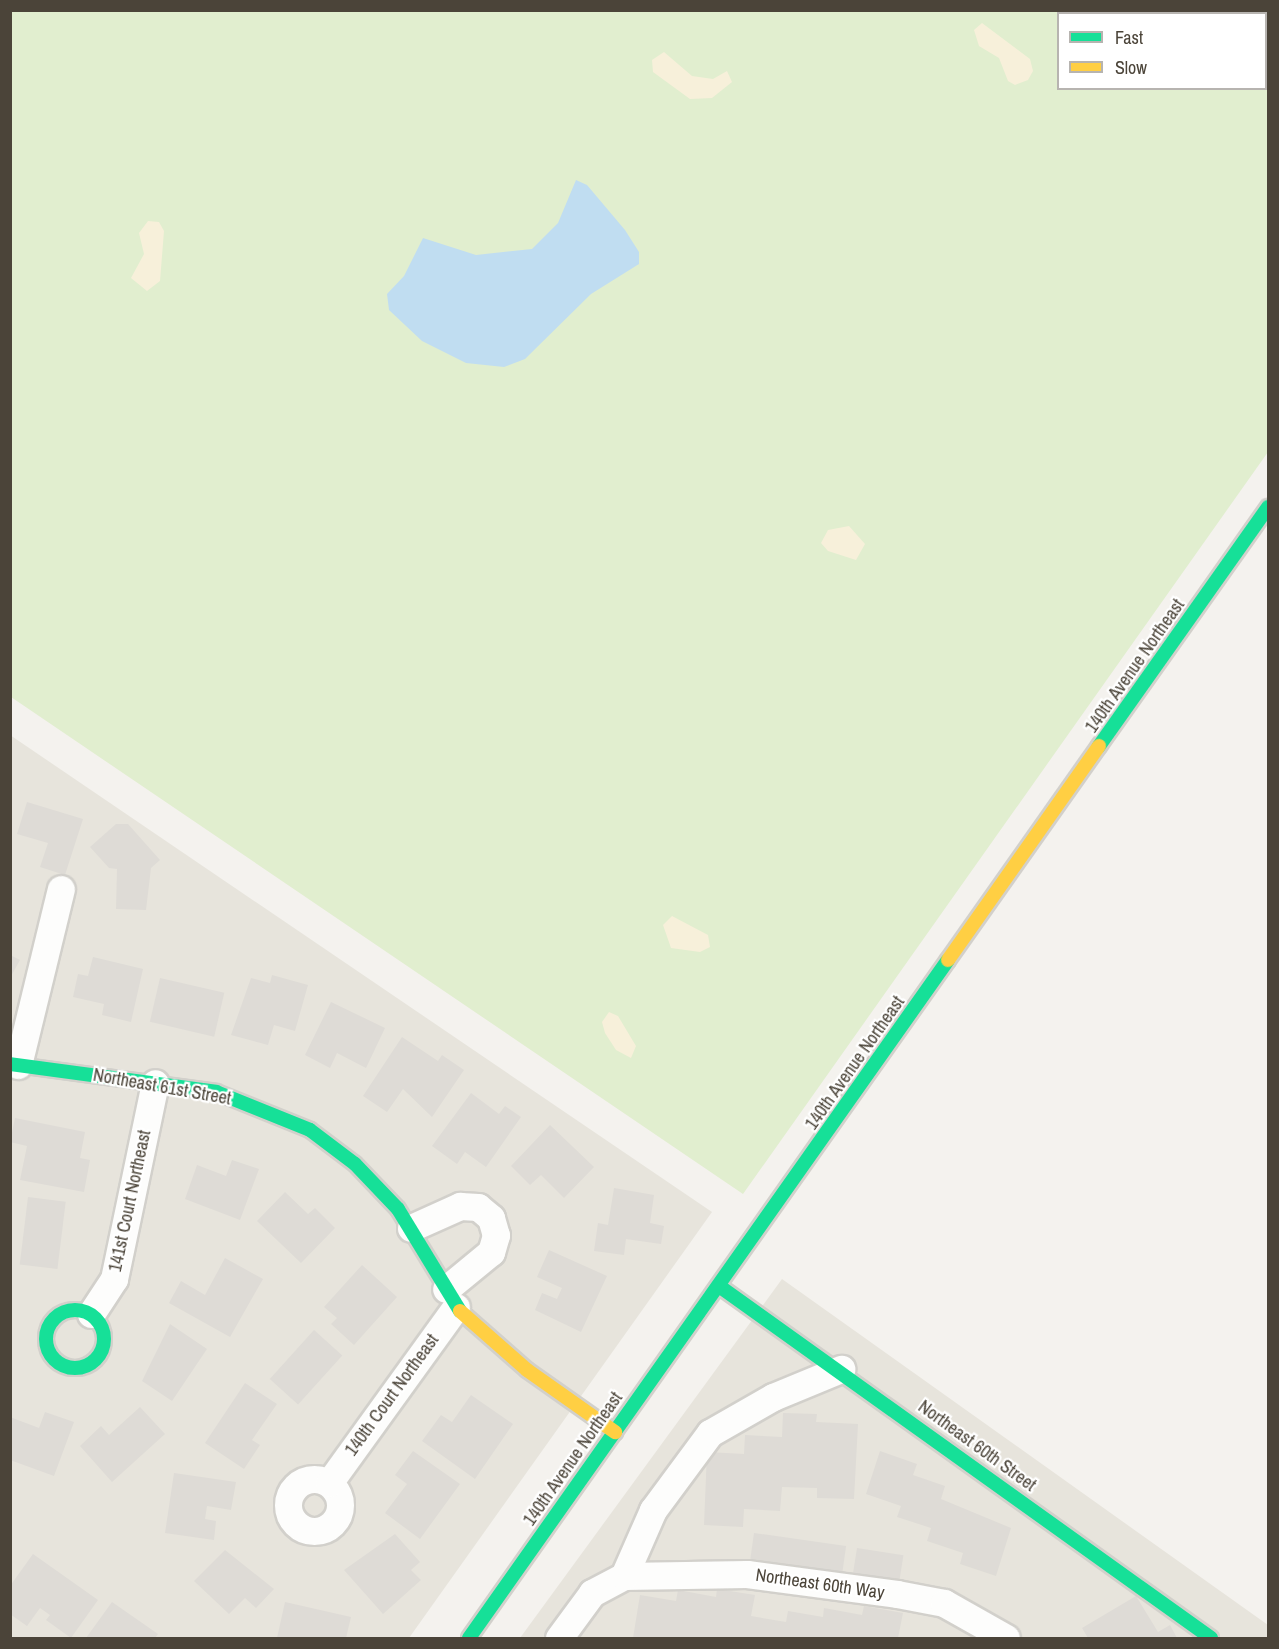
<!DOCTYPE html>
<style>
body{margin:0}
#map{position:relative;width:1279px;height:1649px;overflow:hidden;background:#f4f2ee;font-family:"Archivo Narrow",sans-serif}
div>[style]{position:absolute}
.residential>*{inset:0;background:#e7e4dc}
.green>*{inset:0;background:#e1eecf}
.sand>*{inset:0;background:#f7f0da}
.water>*{inset:0;background:#c0ddf1}
.building>*{inset:0;background:#dedbd6;transform-origin:0 0}
.roads{filter:drop-shadow(2px 0 #d2d0cb) drop-shadow(-2px 0 #d2d0cb) drop-shadow(0 2px #d2d0cb) drop-shadow(0 -2px #d2d0cb)}
.street>*{height:27px;margin:-13.5px;padding:0 13.5px;transform-origin:13.5px;border-radius:13.5px;background:#fdfdfc}
.street>.ring{margin:-13.5px;padding:0;box-sizing:content-box;background:none;border:27px solid #fdfdfc;border-radius:50%}
.fast>*{height:14px;margin:-7px;padding:0 7px;transform-origin:7px;border-radius:7px;background:#16e098}
.fast>.ring{margin:-7px;padding:0;box-sizing:content-box;background:none;border:14px solid #16e098;border-radius:50%}
.slow>*{height:14px;margin:-7px;padding:0 7px;transform-origin:7px;border-radius:7px;background:#ffcf43}
span{translate:-50% -50%;white-space:nowrap;text-align:center;line-height:1.15;-webkit-text-stroke:4.5px #fff;paint-order:stroke}
.street-label{font-size:18px;color:#4b4439}
.frame{position:absolute;inset:0;border:12px solid #4b4439;pointer-events:none}
.legend{position:absolute;left:1057px;top:12px;width:210px;height:78px;box-sizing:border-box;background:#fff;border:2px solid #b7b4b0;margin:0;padding:8px 10px;list-style:none;font-size:18px;color:#4b4439}
.legend li{display:flex;align-items:center;gap:12px;height:30px}
.legend b{width:30px;border:2px solid #b7b4b0}
</style>
<div id="map">
<div class="residential">
<div style="clip-path:polygon(10px 735px,712px 1212px,409px 1638px,11px 1638px)"></div>
<div style="clip-path:polygon(782px 1279px,1268px 1625px,1268px 1638px,520px 1638px)"></div>
</div>
<div class="green">
<div style="clip-path:polygon(evenodd,10px 11px,1268px 11px,1268px 452px,743px 1194px,11px 697px,10px 11px,1058px 14px,1266px 14px,1266px 88px,1058px 88px,1058px 14px)"></div>
</div>
<div class="sand">
<div style="clip-path:polygon(982px 23px,1030px 59px,1033px 71px,1028px 80px,1015px 85px,1008px 81px,999px 58px,979px 46px,974px 30px)"></div>
<div style="clip-path:polygon(664px 52px,692px 76px,713px 79px,727px 71px,732px 82px,712px 98px,690px 99px,653px 72px,652px 60px)"></div>
<div style="clip-path:polygon(148px 221px,159px 222px,164px 231px,160px 281px,147px 291px,131px 278px,144px 254px,139px 233px)"></div>
<div style="clip-path:polygon(849px 526px,865px 544px,856px 560px,828px 551px,821px 543px,828px 530px)"></div>
<div style="clip-path:polygon(672px 916px,708px 935px,710px 947px,700px 952px,671px 948px,663px 925px)"></div>
<div style="clip-path:polygon(609px 1012px,618px 1016px,636px 1046px,631px 1058px,616px 1050px,605px 1033px,602px 1022px)"></div>
</div>
<div class="water">
<div style="clip-path:polygon(576px 180px,587px 185px,625px 230px,639px 252px,639px 264px,591px 294px,525px 359px,504px 367px,466px 363px,422px 341px,389px 310px,387px 294px,404px 276px,423px 238px,476px 255px,532px 249px,558px 223px)"></div>
</div>
<div class="building">
<div style="clip-path:polygon(27px 802px,83px 819px,65px 875px,40px 867px,48px 843px,17px 834px)"></div>
<div style="clip-path:polygon(116px 824px,128px 824px,160px 860px,151px 868px,146px 910px,116px 909px,117px 869px,109px 868px,90px 847px)"></div>
<div style="clip-path:polygon(10px 955px,20px 960px,10px 978px)"></div>
<div style="clip-path:polygon(93px 957px,143px 969px,131px 1022px,102px 1015px,104px 1004px,73px 997px,78px 974px,88px 976px)"></div>
<div style="clip-path:polygon(272px 975px,308px 985px,295px 1031px,274px 1025px,268px 1045px,231px 1035px,251px 978px,270px 983px)"></div>
<div style="left:160px;top:978px;width:66px;height:45px;rotate:13deg"></div>
<div style="clip-path:polygon(331px 1002px,385px 1028px,366px 1068px,337px 1053px,330px 1068px,305px 1055px)"></div>
<div style="clip-path:polygon(402px 1037px,438px 1061px,442px 1055px,464px 1070px,432px 1117px,403px 1089px,387px 1112px,363px 1096px)"></div>
<div style="clip-path:polygon(471px 1093px,499px 1114px,505px 1106px,521px 1117px,486px 1167px,465px 1152px,457px 1164px,432px 1146px)"></div>
<div style="clip-path:polygon(15px 1118px,85px 1132px,80px 1158px,90px 1160px,84px 1192px,20px 1180px,27px 1146px,10px 1142px)"></div>
<div style="clip-path:polygon(550px 1125px,594px 1167px,564px 1198px,541px 1175px,530px 1185px,511px 1166px)"></div>
<div style="clip-path:polygon(232px 1160px,259px 1169px,240px 1220px,185px 1199px,197px 1165px,226px 1176px)"></div>
<div style="clip-path:polygon(614px 1188px,654px 1195px,650px 1223px,664px 1226px,661px 1244px,626px 1239px,624px 1255px,594px 1251px,598px 1223px,608px 1225px)"></div>
<div style="clip-path:polygon(285px 1192px,308px 1214px,315px 1208px,335px 1228px,301px 1263px,257px 1221px)"></div>
<div style="left:28px;top:1197px;width:38px;height:68px;rotate:7deg"></div>
<div style="clip-path:polygon(549px 1250px,607px 1276px,581px 1332px,535px 1310px,542px 1293px,557px 1299px,562px 1288px,537px 1277px)"></div>
<div style="clip-path:polygon(225px 1258px,263px 1279px,230px 1337px,169px 1303px,181px 1281px,205px 1295px)"></div>
<div style="clip-path:polygon(362px 1265px,397px 1297px,354px 1345px,331px 1324px,337px 1318px,324px 1307px)"></div>
<div style="clip-path:polygon(170px 1324px,207px 1349px,172px 1401px,142px 1381px)"></div>
<div style="left:314px;top:1330px;width:38px;height:66px;rotate:42deg"></div>
<div style="clip-path:polygon(245px 1383px,277px 1404px,252px 1440px,260px 1445px,244px 1469px,205px 1443px)"></div>
<div style="clip-path:polygon(471px 1395px,513px 1424px,475px 1479px,422px 1441px,441px 1415px,452px 1422px)"></div>
<div style="clip-path:polygon(140px 1407px,165px 1434px,112px 1482px,80px 1446px,101px 1426px,109px 1435px)"></div>
<div style="clip-path:polygon(45px 1412px,74px 1422px,54px 1476px,10px 1460px,10px 1417px,39px 1428px)"></div>
<div style="clip-path:polygon(783px 1413px,817px 1414px,816px 1422px,858px 1424px,854px 1499px,817px 1498px,817px 1488px,782px 1487px,780px 1511px,744px 1509px,743px 1527px,704px 1525px,707px 1452px,744px 1454px,745px 1435px,782px 1437px)"></div>
<div style="clip-path:polygon(413px 1451px,460px 1484px,420px 1539px,385px 1513px,407px 1484px,395px 1475px)"></div>
<div style="clip-path:polygon(880px 1451px,917px 1464px,913px 1475px,945px 1486px,941px 1499px,1011px 1528px,996px 1576px,960px 1564px,963px 1553px,927px 1541px,931px 1528px,897px 1517px,901px 1506px,866px 1494px)"></div>
<div style="clip-path:polygon(174px 1473px,236px 1482px,231px 1510px,207px 1506px,205px 1519px,216px 1521px,214px 1540px,165px 1533px)"></div>
<div style="left:754px;top:1533px;width:93px;height:26px;rotate:8deg"></div>
<div style="clip-path:polygon(395px 1534px,420px 1562px,411px 1570px,421px 1580px,383px 1614px,344px 1570px)"></div>
<div style="left:857px;top:1548px;width:47px;height:26px;rotate:9deg"></div>
<div style="clip-path:polygon(225px 1550px,274px 1589px,256px 1608px,245px 1598px,229px 1614px,194px 1581px)"></div>
<div style="clip-path:polygon(33px 1554px,98px 1600px,71px 1638px,46px 1620px,50px 1615px,40px 1608px,27px 1626px,10px 1614px,10px 1586px)"></div>
<div style="clip-path:polygon(717px 1589px,755px 1595px,751px 1616px,786px 1622px,788px 1611px,823px 1617px,824px 1608px,862px 1615px,864px 1606px,903px 1613px,898px 1638px,633px 1638px,640px 1595px,676px 1601px,678px 1590px,716px 1597px)"></div>
<div style="clip-path:polygon(1136px 1596px,1158px 1632px,1170px 1625px,1177px 1638px,1088px 1638px,1082px 1628px)"></div>
<div style="clip-path:polygon(112px 1602px,158px 1634px,155px 1638px,86px 1638px)"></div>
<div style="clip-path:polygon(285px 1602px,351px 1617px,346px 1638px,277px 1638px)"></div>
</div>
<div class="roads">
<div class="street">
<div style="left:18px;top:1065px;width:181px;rotate:-76.3deg"></div>
<div style="left:411px;top:1228px;width:54px;rotate:-24.2deg"></div>
<div style="left:460px;top:1206px;width:18px;rotate:3deg"></div>
<div style="left:478px;top:1207px;width:17px;rotate:40deg"></div>
<div style="left:491px;top:1218px;width:18px;rotate:74deg"></div>
<div style="left:496px;top:1235px;width:18px;rotate:106deg"></div>
<div style="left:491px;top:1252px;width:58px;rotate:140.6deg"></div>
<div style="left:91px;top:1314px;width:42px;rotate:-56.7deg"></div>
<div style="left:114px;top:1279px;width:200px;rotate:-78.2deg"></div>
<div class="ring" style="left:288px;top:1479px;width:25px;height:25px"></div>
<div style="left:329px;top:1483px;width:217px;rotate:-54.2deg"></div>
<div style="left:624px;top:1576px;width:123px;rotate:-0.9deg"></div>
<div style="left:747px;top:1574px;width:151px;rotate:7.6deg"></div>
<div style="left:897px;top:1594px;width:48px;rotate:10.8deg"></div>
<div style="left:944px;top:1603px;width:71px;rotate:29.4deg"></div>
<div style="left:559px;top:1638px;width:56px;rotate:-53.7deg"></div>
<div style="left:592px;top:1593px;width:36px;rotate:-28deg"></div>
<div style="left:624px;top:1576px;width:72px;rotate:-66.3deg"></div>
<div style="left:653px;top:1510px;width:96px;rotate:-53.5deg"></div>
<div style="left:710px;top:1433px;width:73px;rotate:-29.7deg"></div>
<div style="left:773px;top:1397px;width:74px;rotate:-22.4deg"></div>
</div>
<div class="fast">
<div style="left:1099px;top:746px;width:293px;rotate:-54.7deg"></div>
<div style="left:10px;top:1064px;width:208px;rotate:7.7deg"></div>
<div style="left:216px;top:1092px;width:101px;rotate:22deg"></div>
<div style="left:310px;top:1130px;width:56px;rotate:37.1deg"></div>
<div style="left:355px;top:1164px;width:62px;rotate:46.3deg"></div>
<div style="left:398px;top:1209px;width:119px;rotate:58.7deg"></div>
<div style="left:719px;top:1286px;width:605px;rotate:35.58deg"></div>
<div class="ring" style="left:46px;top:1310px;width:44px;height:44px"></div>
<div style="left:469px;top:1638px;width:830px;rotate:-54.76deg"></div>
</div>
<div class="slow">
<div style="left:948px;top:960px;width:262px;rotate:-54.8deg"></div>
<div style="left:460px;top:1311px;width:89px;rotate:41.4deg"></div>
<div style="left:527px;top:1370px;width:108px;rotate:35.2deg"></div>
</div>
</div>
<div class="street-label">
<span style="left:1135px;top:666px;rotate:-55deg">140th Avenue Northeast</span>
<span style="left:855px;top:1063px;rotate:-55deg">140th Avenue Northeast</span>
<span style="left:162px;top:1087px;rotate:10deg">Northeast 61st Street</span>
<span style="left:130px;top:1201px;rotate:-78deg">141st Court Northeast</span>
<span style="left:392px;top:1395px;rotate:-54deg">140th Court Northeast</span>
<span style="left:977px;top:1446px;rotate:36deg">Northeast 60th Street</span>
<span style="left:573px;top:1459px;rotate:-55deg">140th Avenue Northeast</span>
<span style="left:820px;top:1584px;rotate:8deg">Northeast 60th Way</span>
</div>
<div class="frame"></div>
<ul class="legend">
<li><b style="height:8px;background:#16e098"></b>Fast</li>
<li><b style="height:8px;background:#ffcf43"></b>Slow</li>
</ul>
</div>
